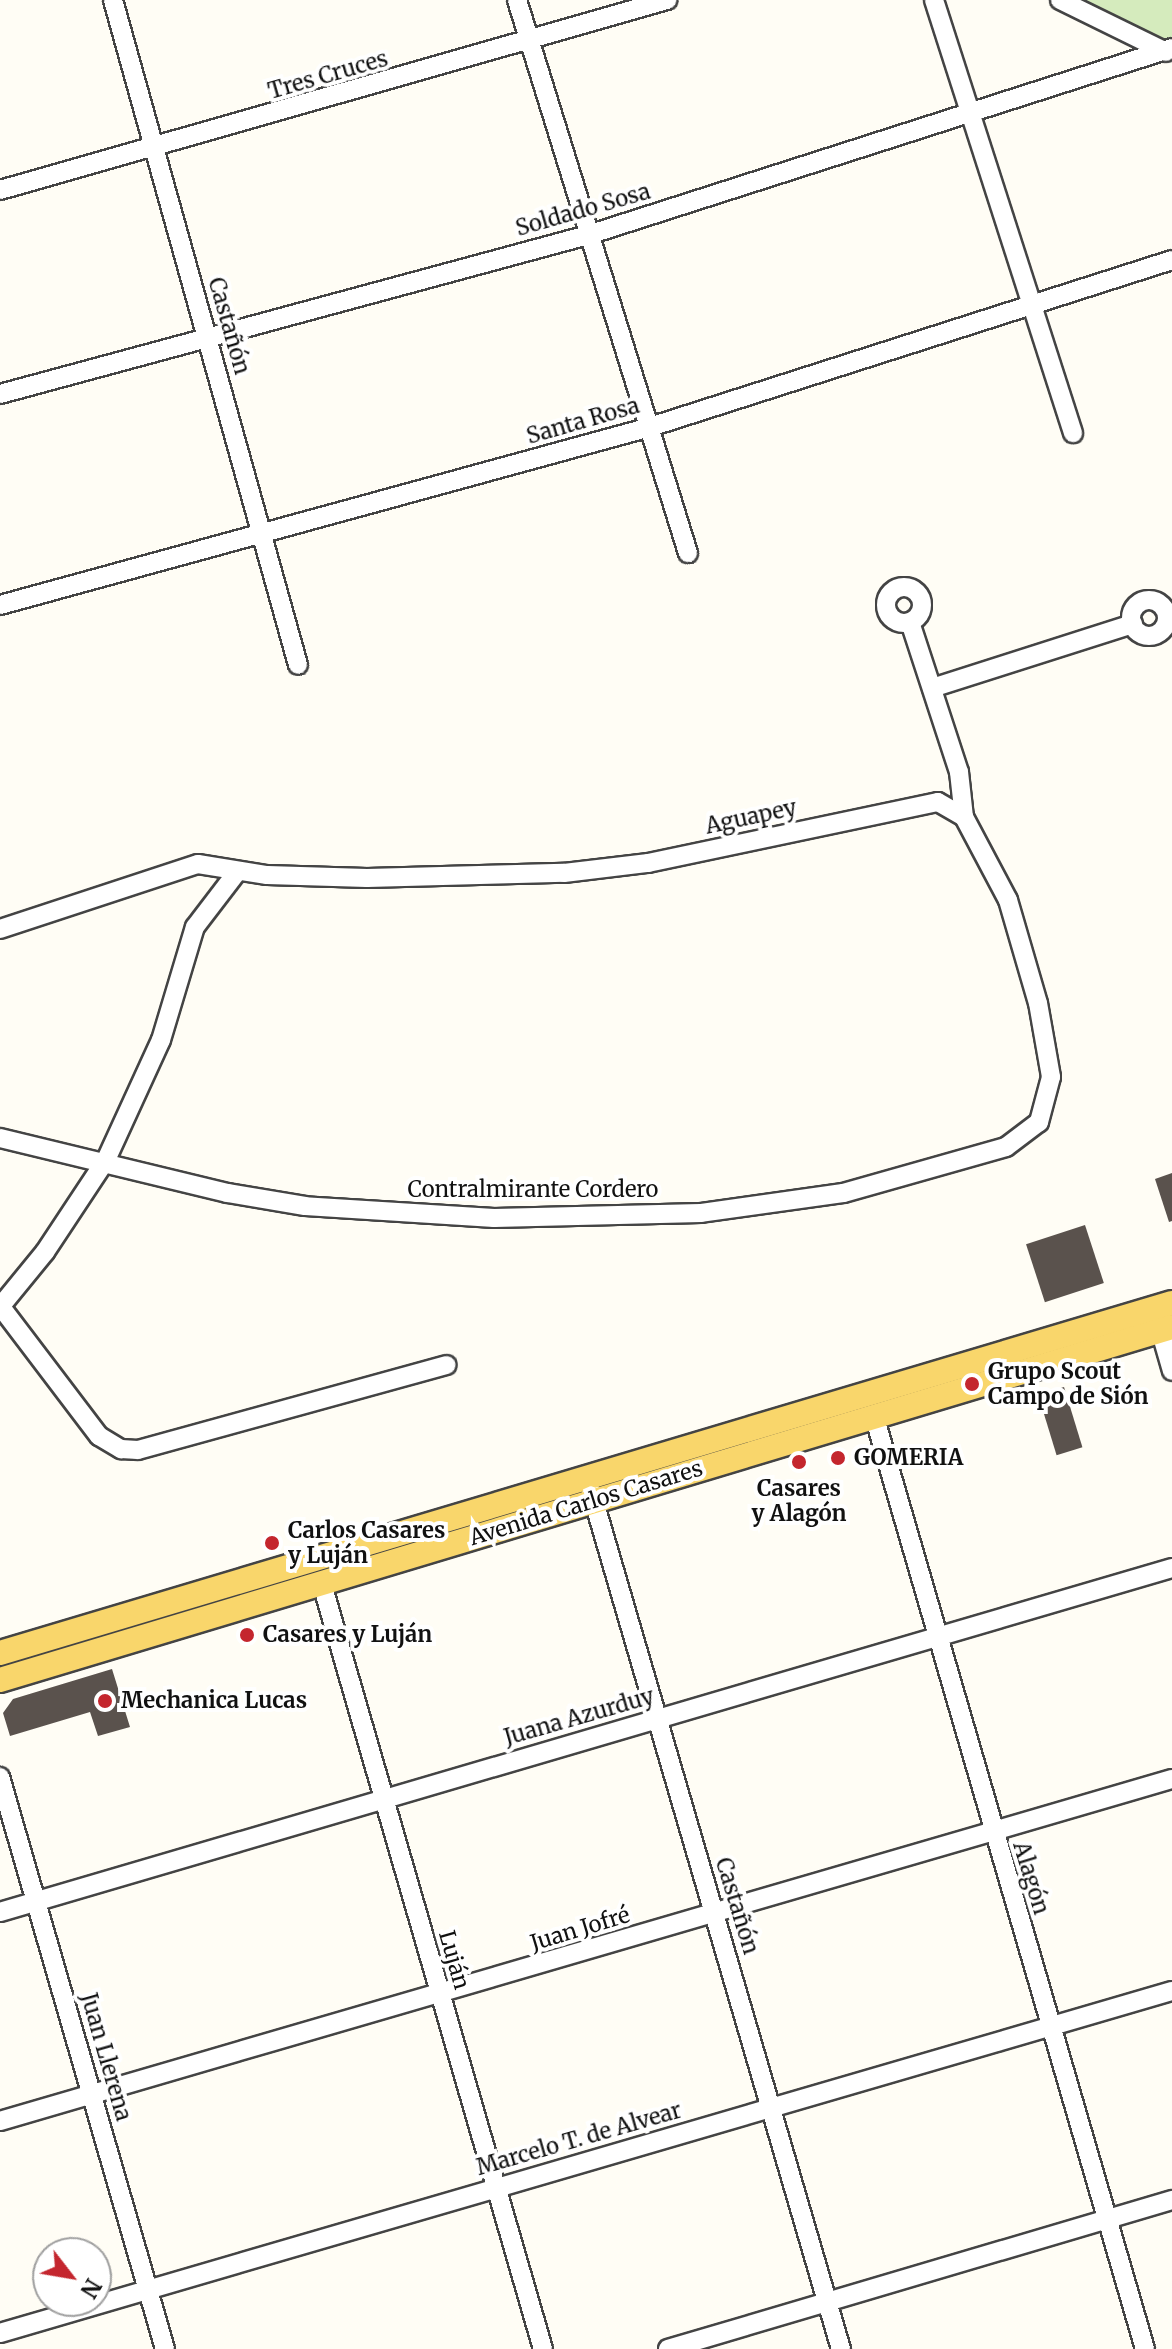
<!DOCTYPE html>
<meta charset="utf-8">
<style>
body{margin:0}
#map{position:relative;width:1172px;height:2349px;overflow:hidden;background:#fffdf5;font-family:Merriweather,serif}
div>[style]{position:absolute}
.green>*{inset:0;background:#d5ebbd}
.building>*{inset:0;background:#5a524d;transform-origin:0 0}
.roads{filter:drop-shadow(2px 0 #444) drop-shadow(-2px 0 #444) drop-shadow(0 2px #444) drop-shadow(0 -2px #444)}
.minor>*{height:18px;margin:-9px;padding:0 9px;transform-origin:9px;border-radius:9px;background:#fff}
.minor>.ring{margin:-9px;padding:0;box-sizing:content-box;background:none;border:18px solid #fff;border-radius:50%}
.major>*{height:24px;margin:-12px;padding:0 12px;transform-origin:12px;border-radius:12px;background:#f9d66b}
.dots>*{width:22px;height:22px;translate:-50% -50%;box-sizing:border-box;border:4px solid #fff;border-radius:50%}
span{translate:-50% -50%;white-space:nowrap;text-align:center;line-height:1.15;-webkit-text-stroke:8px #fff;paint-order:stroke}
.street-label{font-size:22px;color:#111}
.poi-label{font-size:22px;color:#111;font-weight:700}
.left{translate:0 -50%;text-align:left}
.north{position:absolute;left:32px;top:2237px;width:80px;height:80px;box-sizing:border-box;background:#fff;border:2px solid #a0a0a0;border-radius:50%;rotate:121deg;font-size:22px;font-weight:700;line-height:32px;text-align:center;color:#111}
.north::after{content:'';display:block;margin:auto;width:28px;height:36px;background:#c4262e;clip-path:polygon(50% 0,100% 100%,50% 72%,0 100%)}
</style>
<div id="map">
<div class="green">
<div style="clip-path:polygon(1079px 0,1172px 0,1172px 38px,1158px 38px)"></div>
</div>
<div class="building">
<div style="clip-path:polygon(1172px 1173px,1172px 1221px,1169px 1222px,1155px 1179px)"></div>
<div style="left:1085px;top:1225px;width:61px;height:62px;rotate:72deg"></div>
<div style="left:1064px;top:1387px;width:63px;height:27px;rotate:73deg"></div>
<div style="clip-path:polygon(112px 1669px,130px 1727px,98px 1736px,90px 1712px,10px 1736px,3px 1713px,13px 1699px)"></div>
</div>
<div class="roads">
<div class="minor">
<div style="left:113px;top:0;width:690px;rotate:74.45deg"></div>
<div style="left:517px;top:0;width:579px;rotate:72.82deg"></div>
<div style="left:934px;top:0;width:455px;rotate:72.2deg"></div>
<div style="left:1060px;top:0;width:118px;rotate:26.1deg"></div>
<div style="left:0;top:190px;width:694px;rotate:-15.9deg"></div>
<div style="left:0;top:394px;width:609px;rotate:-15.13deg"></div>
<div style="left:588px;top:235px;width:613px;rotate:-17.76deg"></div>
<div class="ring" style="left:886px;top:587px;width:18px;height:18px"></div>
<div class="ring" style="left:1131px;top:600px;width:18px;height:18px"></div>
<div style="left:0;top:605px;width:674px;rotate:-15.31deg"></div>
<div style="left:650px;top:427px;width:548px;rotate:-17.74deg"></div>
<div style="left:910px;top:622px;width:158px;rotate:71.9deg"></div>
<div style="left:959px;top:772px;width:45px;rotate:83.7deg"></div>
<div style="left:932px;top:688px;width:211px;rotate:-17.7deg"></div>
<div style="left:0;top:929px;width:208px;rotate:-18.2deg"></div>
<div style="left:198px;top:864px;width:70px;rotate:9.1deg"></div>
<div style="left:267px;top:875px;width:100px;rotate:1.7deg"></div>
<div style="left:367px;top:878px;width:197px;rotate:-1.5deg"></div>
<div style="left:564px;top:873px;width:85px;rotate:-6.8deg"></div>
<div style="left:648px;top:863px;width:296px;rotate:-11.9deg"></div>
<div style="left:938px;top:802px;width:30px;rotate:30deg"></div>
<div style="left:964px;top:817px;width:94px;rotate:62.1deg"></div>
<div style="left:1008px;top:900px;width:107px;rotate:73.8deg"></div>
<div style="left:1038px;top:1003px;width:75px;rotate:80deg"></div>
<div style="left:1051px;top:1077px;width:47px;rotate:104.9deg"></div>
<div style="left:1039px;top:1122px;width:41px;rotate:142.9deg"></div>
<div style="left:1006px;top:1147px;width:169px;rotate:164.2deg"></div>
<div style="left:843px;top:1193px;width:143px;rotate:172deg"></div>
<div style="left:701px;top:1213px;width:207px;rotate:178.6deg"></div>
<div style="left:494px;top:1218px;width:189px;rotate:-176.4deg"></div>
<div style="left:305px;top:1206px;width:79px;rotate:-170.5deg"></div>
<div style="left:227px;top:1193px;width:234px;rotate:-166.4deg"></div>
<div style="left:0;top:1307px;width:71px;rotate:-50.7deg"></div>
<div style="left:45px;top:1252px;width:110px;rotate:-56.5deg"></div>
<div style="left:106px;top:1160px;width:132px;rotate:-65.4deg"></div>
<div style="left:161px;top:1040px;width:118px;rotate:-73.3deg"></div>
<div style="left:195px;top:927px;width:69px;rotate:-52.6deg"></div>
<div style="left:1px;top:1307px;width:162px;rotate:52.8deg"></div>
<div style="left:99px;top:1436px;width:26px;rotate:31deg"></div>
<div style="left:121px;top:1449px;width:17px;rotate:3deg"></div>
<div style="left:138px;top:1450px;width:320px;rotate:-15.4deg"></div>
<div style="left:1157px;top:1319px;width:54px;rotate:73.9deg"></div>
<div style="left:875px;top:1419px;width:968px;rotate:73.81deg"></div>
<div style="left:591px;top:1491px;width:894px;rotate:73.76deg"></div>
<div style="left:322px;top:1584px;width:796px;rotate:73.89deg"></div>
<div style="left:0;top:1777px;width:595px;rotate:73.91deg"></div>
<div style="left:0;top:1912px;width:1221px;rotate:-16.36deg"></div>
<div style="left:0;top:2121px;width:1221px;rotate:-16.27deg"></div>
<div style="left:0;top:2333px;width:1221px;rotate:-16.27deg"></div>
<div style="left:668px;top:2349px;width:526px;rotate:-16.47deg"></div>
</div>
<div class="major">
<div style="left:0;top:1653px;width:1223px;rotate:-16.63deg"></div>
<div style="left:0;top:1680px;width:1224px;rotate:-16.76deg"></div>
</div>
</div>
<div class="dots">
<div style="left:972px;top:1384px;background:#c4262e"></div>
<div style="left:838px;top:1458px;background:#c4262e"></div>
<div style="left:799px;top:1462px;background:#c4262e"></div>
<div style="left:272px;top:1543px;background:#c4262e"></div>
<div style="left:247px;top:1635px;background:#c4262e"></div>
<div style="left:105px;top:1701px;background:#c4262e"></div>
</div>
<div class="street-label">
<span style="left:328px;top:75px;rotate:-16deg">Tres Cruces</span>
<span style="left:583px;top:210px;rotate:-16deg">Soldado Sosa</span>
<span style="left:229px;top:326px;rotate:74deg">Castañón</span>
<span style="left:583px;top:421px;rotate:-16deg">Santa Rosa</span>
<span style="left:751px;top:817px;rotate:-12deg">Aguapey</span>
<span style="left:533px;top:1190px">Contralmirante Cordero</span>
<span style="left:586px;top:1503px;rotate:-17deg">Avenida Carlos Casares</span>
<span style="left:579px;top:1717px;rotate:-16deg">Juana Azurduy</span>
<span style="left:1031px;top:1878px;rotate:73deg">Alagón</span>
<span style="left:737px;top:1906px;rotate:73deg">Castañón</span>
<span style="left:580px;top:1929px;rotate:-17deg">Juan Jofré</span>
<span style="left:454px;top:1960px;rotate:74deg">Luján</span>
<span style="left:106px;top:2057px;rotate:74deg">Juan Llerena</span>
<span style="left:579px;top:2139px;rotate:-16deg">Marcelo T. de Alvear</span>
</div>
<div class="poi-label">
<span class="left" style="left:988px;top:1384px">Grupo Scout<br>Campo de Sión</span>
<span class="left" style="left:854px;top:1458px">GOMERIA</span>
<span style="left:799px;top:1501px">Casares<br>y Alagón</span>
<span class="left" style="left:288px;top:1543px">Carlos Casares<br>y Luján</span>
<span class="left" style="left:263px;top:1635px">Casares y Luján</span>
<span class="left" style="left:121px;top:1701px">Mechanica Lucas</span>
</div>
<div class="north">N</div>
</div>
